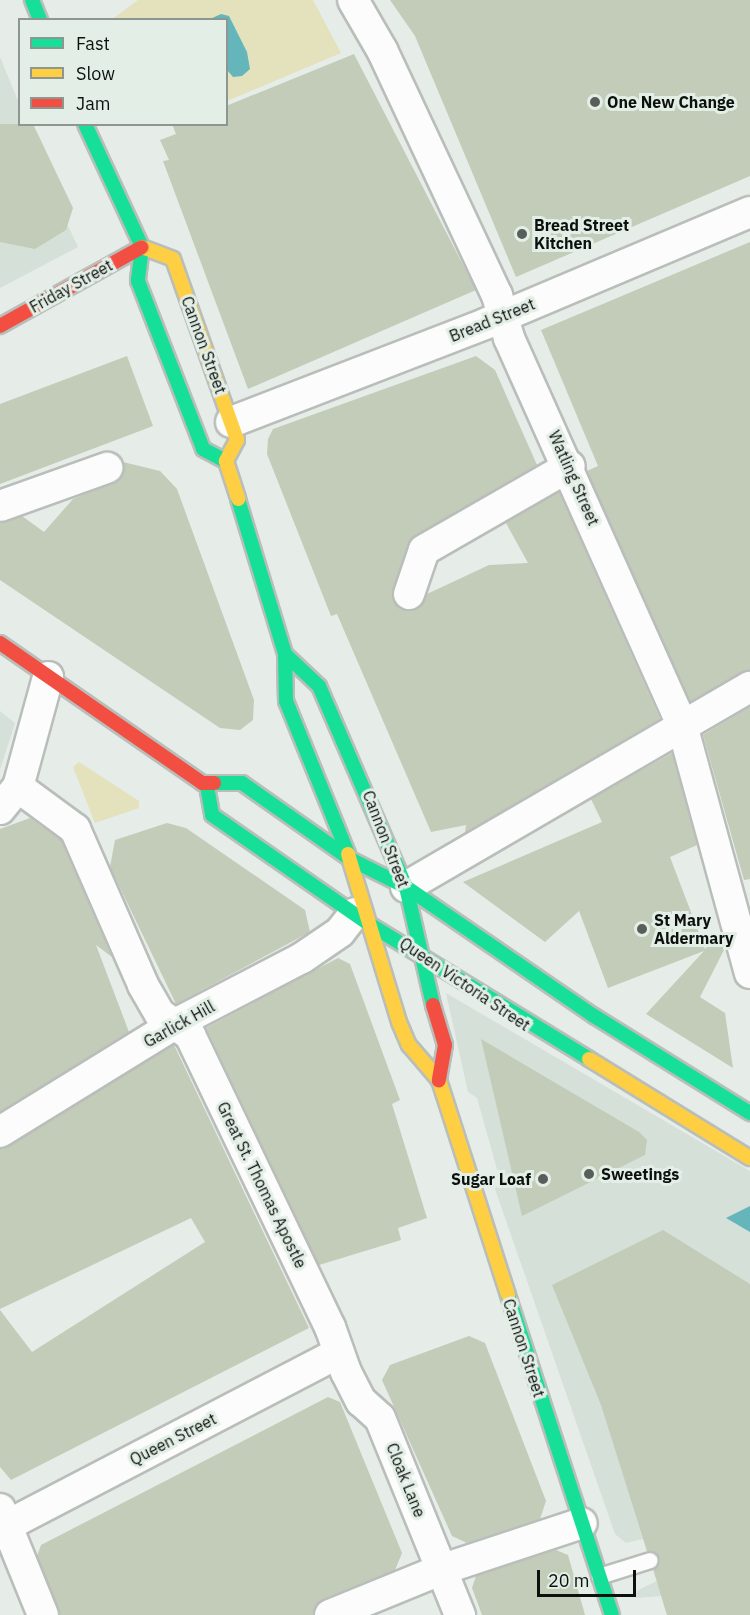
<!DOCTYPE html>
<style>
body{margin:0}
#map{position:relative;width:750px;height:1615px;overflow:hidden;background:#e6ece7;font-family:"IBM Plex Sans",sans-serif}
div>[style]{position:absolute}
.built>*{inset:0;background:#d5e1d8}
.green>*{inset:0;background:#e3e2bc}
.water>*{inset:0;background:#65b6ba}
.building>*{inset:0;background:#c2ccb8}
.roads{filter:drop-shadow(2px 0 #b9beba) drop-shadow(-2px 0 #b9beba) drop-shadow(0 2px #b9beba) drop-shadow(0 -2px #b9beba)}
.lane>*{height:15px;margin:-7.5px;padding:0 7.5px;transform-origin:7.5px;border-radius:7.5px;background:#fbfcfb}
.street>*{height:30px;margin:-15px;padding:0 15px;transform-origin:15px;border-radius:15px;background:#fbfcfb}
.fast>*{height:14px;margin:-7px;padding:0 7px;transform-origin:7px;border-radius:7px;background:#16e098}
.slow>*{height:14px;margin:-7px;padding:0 7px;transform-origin:7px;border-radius:7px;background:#ffcf43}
.jam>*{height:14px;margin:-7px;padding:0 7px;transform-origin:7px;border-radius:7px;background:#f24e42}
.dots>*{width:16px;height:16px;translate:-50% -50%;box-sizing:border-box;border:3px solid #e3efe6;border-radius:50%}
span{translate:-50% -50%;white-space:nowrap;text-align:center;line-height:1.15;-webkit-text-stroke:6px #e3efe6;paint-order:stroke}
.poi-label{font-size:16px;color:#0d110e;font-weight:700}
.left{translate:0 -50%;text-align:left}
.right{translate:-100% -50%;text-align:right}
.street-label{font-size:16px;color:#0d110e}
.legend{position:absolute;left:18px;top:18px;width:210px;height:108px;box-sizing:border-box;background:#e3efe6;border:2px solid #8d9690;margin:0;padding:8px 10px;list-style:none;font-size:18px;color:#0d110e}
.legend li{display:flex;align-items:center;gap:12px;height:30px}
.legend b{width:30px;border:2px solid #8d9690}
.scale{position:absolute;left:537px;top:1570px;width:99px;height:27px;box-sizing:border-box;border:3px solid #0d110e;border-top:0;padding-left:8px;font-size:18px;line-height:21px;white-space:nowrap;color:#0d110e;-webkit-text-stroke:4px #e3efe6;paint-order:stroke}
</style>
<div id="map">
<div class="built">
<div style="clip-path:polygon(0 57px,19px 103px,20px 124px,78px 247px,0 288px)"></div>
<div style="clip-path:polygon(0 711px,15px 723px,0 770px)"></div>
<div style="clip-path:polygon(446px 993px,750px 1171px,750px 1615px,667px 1615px,661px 1596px,636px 1598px,636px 1591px,657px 1581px,643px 1539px,626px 1543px,615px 1534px,495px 1189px,500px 1180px,477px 1098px,468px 1092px)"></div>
</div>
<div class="green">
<div style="clip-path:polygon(138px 0,313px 0,341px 53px,227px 101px,226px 20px,111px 20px)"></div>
<div style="clip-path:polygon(79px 762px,139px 801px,139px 808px,95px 823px,73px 767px)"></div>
</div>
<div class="water">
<div style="clip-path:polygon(221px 14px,229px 16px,247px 52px,250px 69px,242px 76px,233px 77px,227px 70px,226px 20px,210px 19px)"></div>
<div style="clip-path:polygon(750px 1206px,750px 1232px,726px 1218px)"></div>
</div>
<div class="building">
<div style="clip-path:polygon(390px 0,750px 0,750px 176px,516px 277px,415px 36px)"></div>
<div style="clip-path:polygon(354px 54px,476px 290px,248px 389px,163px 161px,169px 160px,160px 140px,176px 134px,172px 124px,226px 124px,226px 106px)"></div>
<div style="clip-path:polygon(0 124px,33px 124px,73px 208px,66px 230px,35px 249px,0 242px)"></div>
<div style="clip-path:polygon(750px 242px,750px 670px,690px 702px,587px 471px,598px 466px,541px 330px)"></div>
<div style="clip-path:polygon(127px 356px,153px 426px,0 484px,0 404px)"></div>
<div style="clip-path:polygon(476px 356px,495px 370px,537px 465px,415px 536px,393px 588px,396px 605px,413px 611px,427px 594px,489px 565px,528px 563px,506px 523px,559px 492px,660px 719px,465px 833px,466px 825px,431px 832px,337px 614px,331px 616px,267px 454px,268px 439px,273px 429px)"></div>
<div style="clip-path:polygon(123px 462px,160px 471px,177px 489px,254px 700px,253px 720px,240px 730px,220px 728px,0 580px,0 523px,22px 516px,44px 532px,73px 499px,120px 480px)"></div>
<div style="clip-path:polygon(750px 707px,750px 879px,744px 880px,703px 735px)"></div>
<div style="clip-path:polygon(672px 753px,697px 845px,670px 857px,705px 949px,721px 932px,725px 948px,700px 997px,725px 1013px,733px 1068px,646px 1014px,704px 951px,608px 988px,579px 911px,545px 942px,463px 882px,602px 822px,591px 799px)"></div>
<div style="clip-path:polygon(30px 818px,61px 840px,112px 957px,96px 945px,129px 1032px,0 1112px,0 829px)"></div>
<div style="clip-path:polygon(167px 823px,186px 828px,305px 910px,310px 932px,176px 1004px,110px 867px,115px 840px)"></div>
<div style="clip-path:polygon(338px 958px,350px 964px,400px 1100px,392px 1104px,427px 1218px,398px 1228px,401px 1240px,319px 1265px,206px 1028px)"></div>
<div style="clip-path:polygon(481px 1039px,639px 1132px,647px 1140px,645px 1155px,522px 1216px)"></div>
<div style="clip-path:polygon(174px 1045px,309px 1328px,11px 1480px,0 1467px,0 1310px,32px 1352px,205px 1242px,191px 1218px,0 1309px,0 1149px)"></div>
<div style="clip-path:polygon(663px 1230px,750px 1284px,750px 1615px,667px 1615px,653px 1569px,659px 1557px,647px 1551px,601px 1405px,552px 1285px)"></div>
<div style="clip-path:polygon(469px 1336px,485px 1343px,546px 1501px,540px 1519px,467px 1543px,452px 1536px,382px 1380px,390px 1365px)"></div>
<div style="clip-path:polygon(328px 1397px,340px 1402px,402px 1553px,395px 1570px,323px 1599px,313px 1615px,60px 1615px,37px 1556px,41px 1545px)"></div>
<div style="clip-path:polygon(556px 1550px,568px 1555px,585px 1615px,482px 1615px,472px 1588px,476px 1576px)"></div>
</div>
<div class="roads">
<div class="lane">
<div style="left:599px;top:1576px;width:53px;rotate:-17.4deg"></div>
</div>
<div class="street">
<div style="left:353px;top:0;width:58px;rotate:59.9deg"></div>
<div style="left:382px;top:50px;width:271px;rotate:64.9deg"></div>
<div style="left:497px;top:295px;width:45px;rotate:74.4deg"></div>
<div style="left:509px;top:338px;width:424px;rotate:65.9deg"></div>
<div style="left:682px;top:725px;width:257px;rotate:74.7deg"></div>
<div style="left:231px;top:422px;width:274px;rotate:-21.1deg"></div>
<div style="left:487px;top:323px;width:285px;rotate:-22.9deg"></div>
<div style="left:0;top:506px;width:114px;rotate:-19.6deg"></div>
<div style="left:409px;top:594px;width:46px;rotate:-71.2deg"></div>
<div style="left:424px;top:550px;width:168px;rotate:-29.9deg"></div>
<div style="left:18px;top:787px;width:71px;rotate:36.4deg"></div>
<div style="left:75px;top:829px;width:170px;rotate:66.4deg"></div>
<div style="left:143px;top:985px;width:34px;rotate:60deg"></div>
<div style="left:160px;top:1014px;width:37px;rotate:35deg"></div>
<div style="left:190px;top:1035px;width:324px;rotate:64.4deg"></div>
<div style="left:330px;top:1327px;width:48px;rotate:70.4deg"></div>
<div style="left:346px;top:1372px;width:33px;rotate:63deg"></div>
<div style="left:361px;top:1401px;width:25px;rotate:42deg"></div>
<div style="left:380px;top:1418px;width:213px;rotate:67.9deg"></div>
<div style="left:0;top:809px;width:28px;rotate:-51deg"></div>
<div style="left:18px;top:787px;width:114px;rotate:-74.7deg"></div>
<div style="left:406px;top:887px;width:398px;rotate:-30.2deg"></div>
<div style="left:0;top:1132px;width:206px;rotate:-31.7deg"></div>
<div style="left:175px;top:1024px;width:143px;rotate:-27.5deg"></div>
<div style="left:302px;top:958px;width:46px;rotate:-34.4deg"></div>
<div style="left:340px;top:932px;width:24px;rotate:-52deg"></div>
<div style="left:0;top:1509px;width:114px;rotate:67.9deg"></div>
<div style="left:8px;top:1525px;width:372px;rotate:-27.5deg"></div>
<div style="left:330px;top:1615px;width:122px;rotate:-22.2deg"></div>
<div style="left:443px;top:1569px;width:146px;rotate:-18.3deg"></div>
</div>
<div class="fast">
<div style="left:32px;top:0;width:22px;rotate:68deg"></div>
<div style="left:85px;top:124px;width:136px;rotate:65.1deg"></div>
<div style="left:142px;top:247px;width:34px;rotate:97deg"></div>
<div style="left:138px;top:281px;width:180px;rotate:68.8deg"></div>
<div style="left:203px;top:449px;width:26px;rotate:28deg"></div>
<div style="left:238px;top:499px;width:162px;rotate:73.1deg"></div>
<div style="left:285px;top:654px;width:47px;rotate:88.8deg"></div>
<div style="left:286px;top:701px;width:165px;rotate:67.9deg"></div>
<div style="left:285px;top:654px;width:47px;rotate:43.3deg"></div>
<div style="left:319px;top:686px;width:219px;rotate:66.6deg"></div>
<div style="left:406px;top:887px;width:121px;rotate:77.1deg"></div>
<div style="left:214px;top:783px;width:28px"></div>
<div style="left:242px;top:783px;width:132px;rotate:35.1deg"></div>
<div style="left:350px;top:859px;width:63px;rotate:26.6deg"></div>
<div style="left:406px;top:887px;width:228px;rotate:34.5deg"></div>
<div style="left:594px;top:1016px;width:184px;rotate:31.9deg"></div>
<div style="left:207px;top:786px;width:29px;rotate:80deg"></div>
<div style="left:212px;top:815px;width:191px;rotate:34.8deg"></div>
<div style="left:369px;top:924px;width:258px;rotate:31.5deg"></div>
<div style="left:508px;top:1295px;width:336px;rotate:72deg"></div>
</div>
<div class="slow">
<div style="left:142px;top:247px;width:33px;rotate:21deg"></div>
<div style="left:173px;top:259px;width:192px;rotate:70.5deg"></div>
<div style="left:237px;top:440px;width:24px;rotate:118deg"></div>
<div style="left:226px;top:461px;width:40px;rotate:72deg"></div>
<div style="left:348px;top:854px;width:176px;rotate:73.1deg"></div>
<div style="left:399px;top:1022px;width:25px;rotate:67deg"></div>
<div style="left:409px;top:1045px;width:46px;rotate:49.4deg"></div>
<div style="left:439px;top:1080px;width:226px;rotate:72.2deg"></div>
<div style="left:589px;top:1059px;width:189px;rotate:31.6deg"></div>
</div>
<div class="jam">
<div style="left:0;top:326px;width:162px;rotate:-29.1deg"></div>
<div style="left:0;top:643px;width:246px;rotate:34.7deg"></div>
<div style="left:202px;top:783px;width:12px"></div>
<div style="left:433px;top:1005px;width:42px;rotate:73.3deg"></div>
<div style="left:445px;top:1045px;width:36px;rotate:100deg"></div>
</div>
</div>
<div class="dots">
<div style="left:595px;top:102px;background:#595e5a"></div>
<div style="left:522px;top:234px;background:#595e5a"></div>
<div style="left:642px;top:929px;background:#595e5a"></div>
<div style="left:589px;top:1174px;background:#595e5a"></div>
<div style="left:543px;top:1179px;background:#595e5a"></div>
</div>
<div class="poi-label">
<span class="left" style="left:607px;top:102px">One New Change</span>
<span class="left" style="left:534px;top:234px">Bread Street<br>Kitchen</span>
<span class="left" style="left:654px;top:929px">St Mary<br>Aldermary</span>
<span class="left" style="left:601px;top:1174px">Sweetings</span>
<span class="right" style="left:531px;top:1179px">Sugar Loaf</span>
</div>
<div class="street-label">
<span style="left:71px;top:286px;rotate:-29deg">Friday Street</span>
<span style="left:492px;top:320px;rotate:-22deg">Bread Street</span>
<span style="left:204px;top:345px;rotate:70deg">Cannon Street</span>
<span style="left:574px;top:478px;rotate:66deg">Watling Street</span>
<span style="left:386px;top:839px;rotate:69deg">Cannon Street</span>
<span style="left:465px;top:984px;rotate:34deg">Queen Victoria Street</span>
<span style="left:179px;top:1024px;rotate:-29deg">Garlick Hill</span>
<span style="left:262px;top:1185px;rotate:64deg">Great St. Thomas Apostle</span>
<span style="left:524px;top:1348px;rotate:72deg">Cannon Street</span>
<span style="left:173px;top:1439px;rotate:-27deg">Queen Street</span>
<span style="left:406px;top:1480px;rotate:68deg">Cloak Lane</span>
</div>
<ul class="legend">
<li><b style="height:8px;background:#16e098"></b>Fast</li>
<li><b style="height:8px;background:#ffcf43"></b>Slow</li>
<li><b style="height:8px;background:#f24e42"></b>Jam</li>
</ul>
<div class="scale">20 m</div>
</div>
